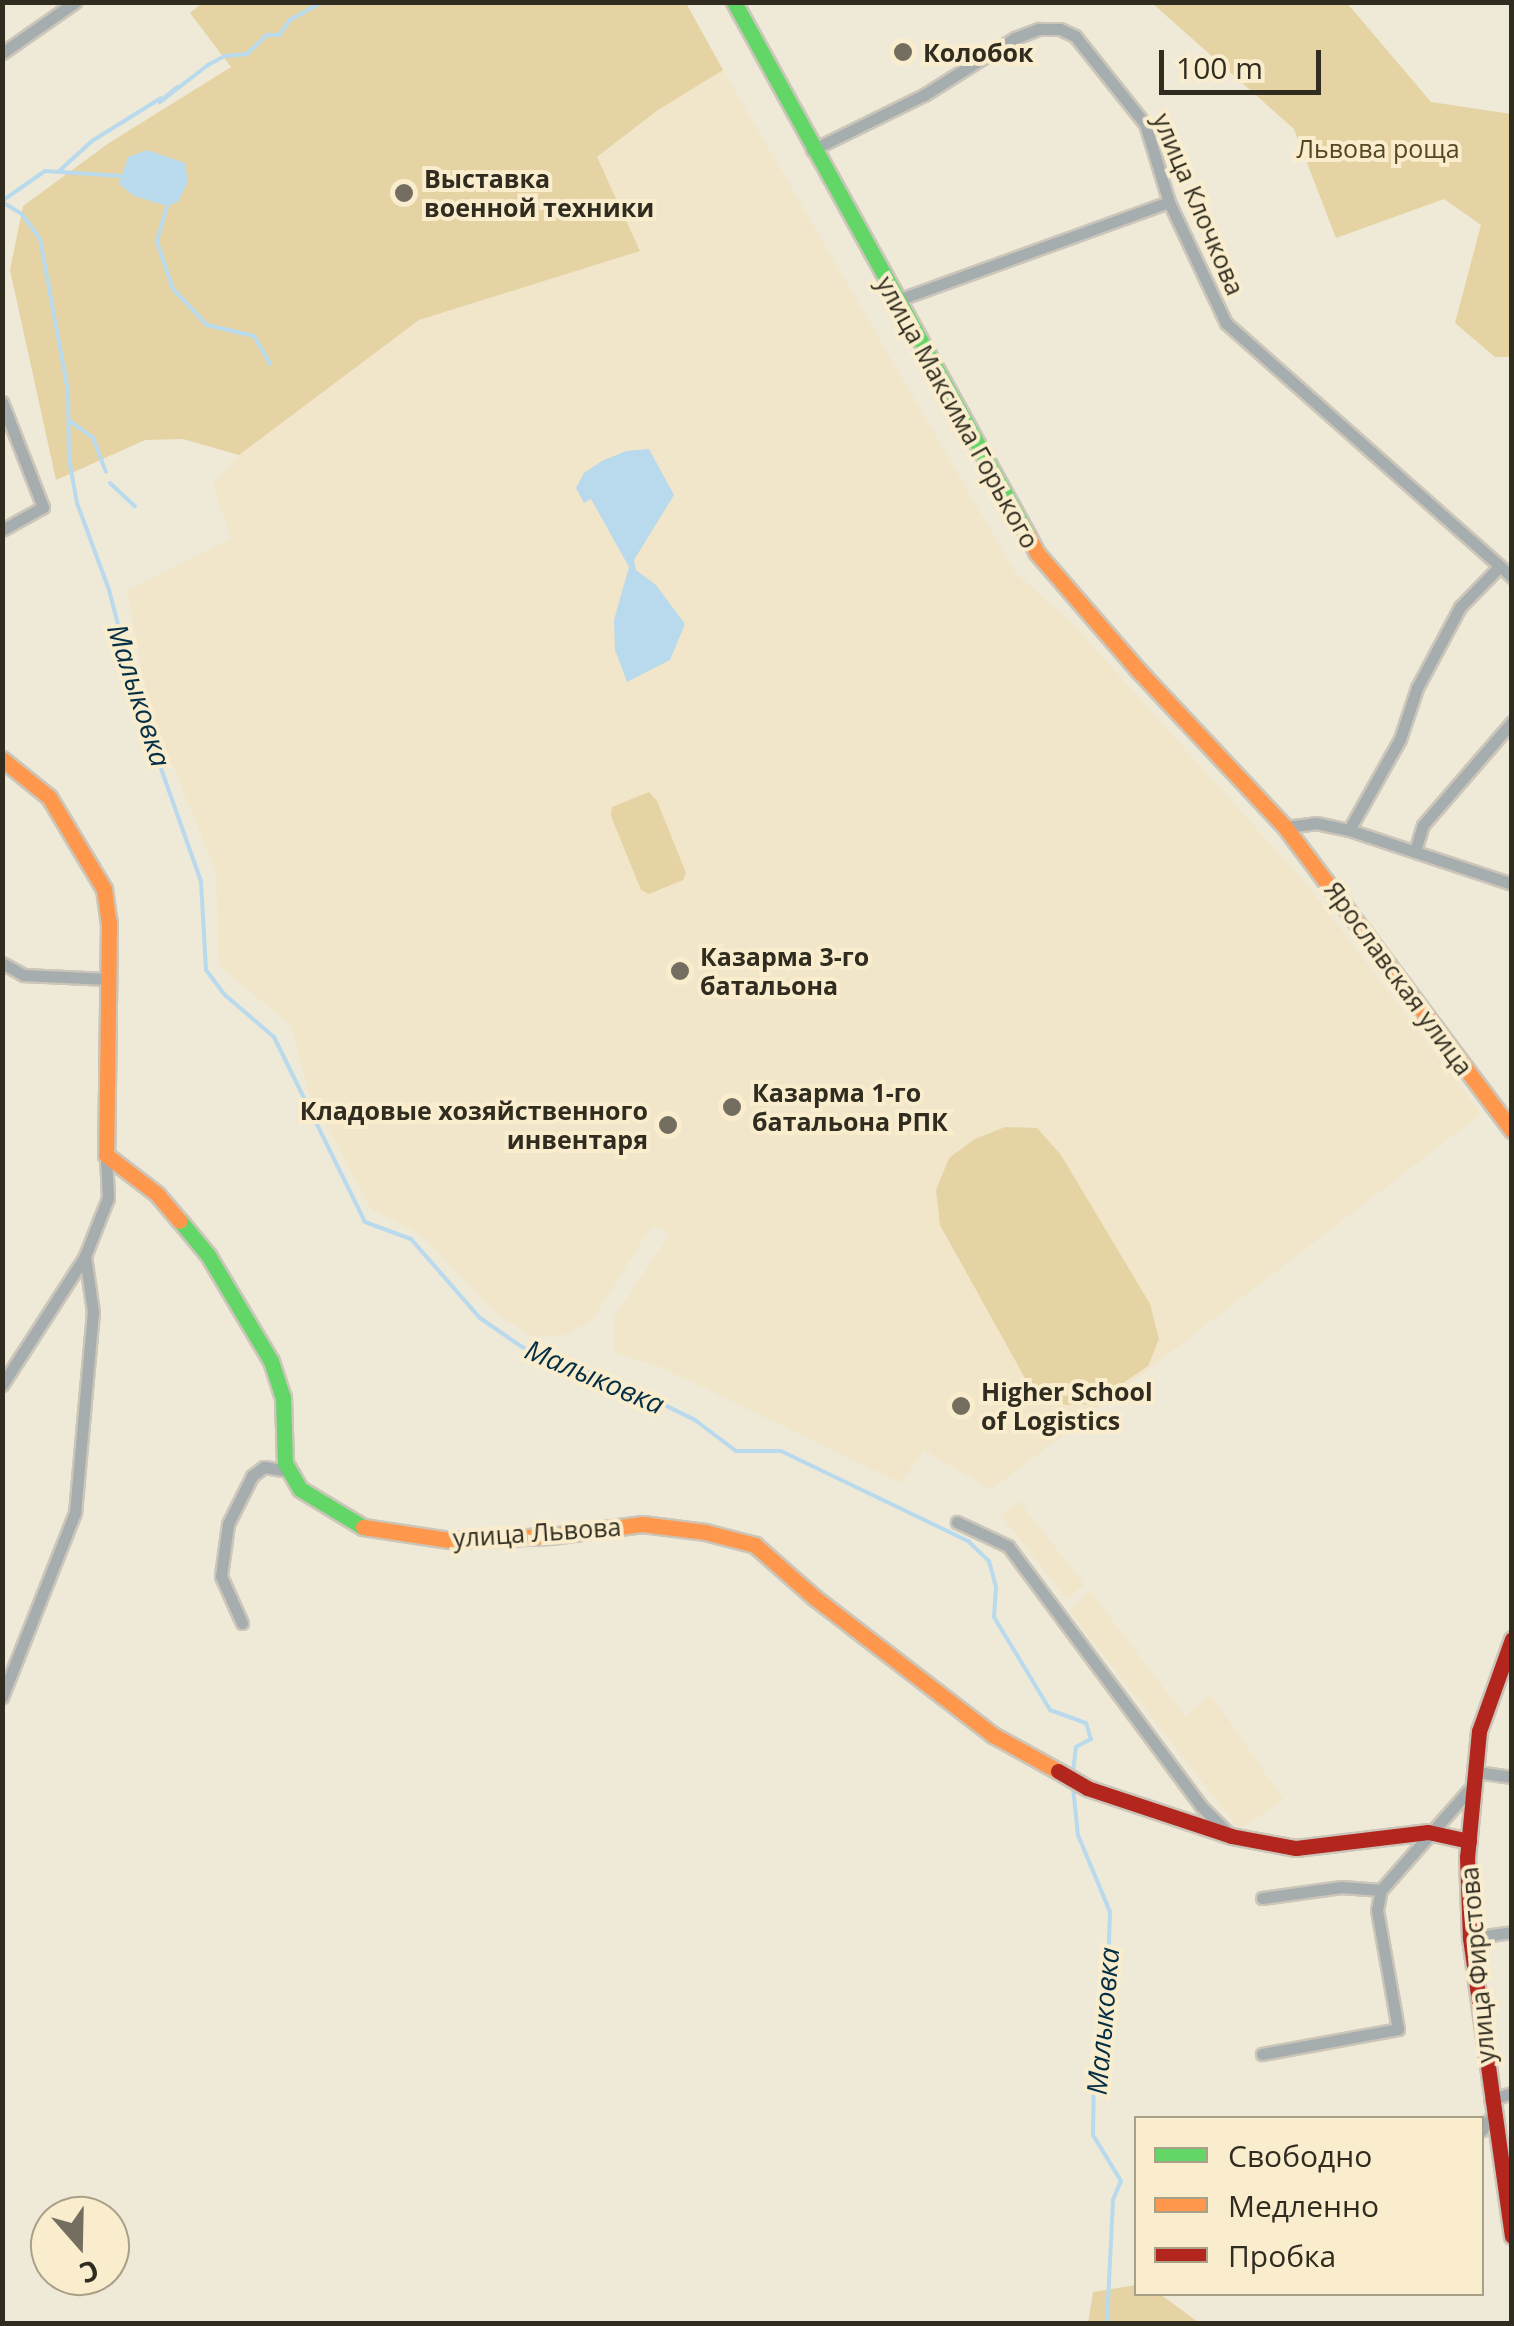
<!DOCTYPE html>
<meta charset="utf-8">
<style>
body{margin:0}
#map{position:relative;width:1514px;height:2326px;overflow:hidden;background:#efe9d8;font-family:"Open Sans",sans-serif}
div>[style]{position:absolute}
.built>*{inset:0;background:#f1e6c9;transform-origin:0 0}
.green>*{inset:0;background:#e5d3a3}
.water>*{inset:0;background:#b8daec}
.stream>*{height:4px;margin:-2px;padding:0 2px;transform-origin:2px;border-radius:2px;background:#b8daec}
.roads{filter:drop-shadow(2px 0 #cbc6b9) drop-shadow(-2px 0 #cbc6b9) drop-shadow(0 2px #cbc6b9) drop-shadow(0 -2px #cbc6b9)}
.street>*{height:11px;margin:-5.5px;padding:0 5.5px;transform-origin:5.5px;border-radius:5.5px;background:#a5adae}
.fast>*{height:15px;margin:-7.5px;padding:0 7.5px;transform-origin:7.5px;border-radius:7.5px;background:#63d668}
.slow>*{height:15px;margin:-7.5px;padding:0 7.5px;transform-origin:7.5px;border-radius:7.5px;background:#ff974d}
.jam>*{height:15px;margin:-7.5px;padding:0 7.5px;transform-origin:7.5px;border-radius:7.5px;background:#b3261e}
.dots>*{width:28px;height:28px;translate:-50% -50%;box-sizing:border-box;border:5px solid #f9edce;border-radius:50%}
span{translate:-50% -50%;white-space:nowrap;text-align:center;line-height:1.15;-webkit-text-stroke:8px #f9edce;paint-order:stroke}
.poi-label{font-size:25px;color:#302c20;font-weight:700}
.left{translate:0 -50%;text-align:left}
.right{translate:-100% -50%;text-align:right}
.park-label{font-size:25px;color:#554720}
.street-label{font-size:25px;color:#302c20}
.water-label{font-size:28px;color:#052f45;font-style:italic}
.frame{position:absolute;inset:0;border:5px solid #302c20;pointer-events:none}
.legend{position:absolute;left:1134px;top:2116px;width:350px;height:180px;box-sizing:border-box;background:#f9edce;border:2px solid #a9a088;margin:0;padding:12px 18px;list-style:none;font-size:30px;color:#302c20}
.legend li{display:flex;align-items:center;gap:20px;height:50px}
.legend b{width:50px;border:2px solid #a9a088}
.north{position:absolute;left:30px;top:2196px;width:100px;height:100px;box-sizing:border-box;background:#f9edce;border:2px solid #a9a088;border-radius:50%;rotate:160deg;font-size:28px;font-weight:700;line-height:40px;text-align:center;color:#302c20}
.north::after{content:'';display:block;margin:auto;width:35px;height:45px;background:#736e60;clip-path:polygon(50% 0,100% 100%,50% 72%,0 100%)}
.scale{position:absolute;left:1159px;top:50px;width:162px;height:45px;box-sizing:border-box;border:5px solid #302c20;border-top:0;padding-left:12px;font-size:30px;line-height:35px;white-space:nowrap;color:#302c20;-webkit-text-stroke:8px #f9edce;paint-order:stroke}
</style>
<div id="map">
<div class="built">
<div style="clip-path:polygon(723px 70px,1015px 572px,1071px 622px,1308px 886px,1481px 1114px,991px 1490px,924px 1450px,901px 1483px,658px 1366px,615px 1353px,613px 1319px,670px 1233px,652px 1226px,592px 1320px,566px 1335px,533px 1337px,496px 1313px,422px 1236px,371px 1209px,308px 1091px,291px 1025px,219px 966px,216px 871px,149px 707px,127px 590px,231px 539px,213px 485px,239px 455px,419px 320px,640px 251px,597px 158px,658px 110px)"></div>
<div style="left:1019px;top:1501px;width:106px;height:23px;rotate:52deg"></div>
<div style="clip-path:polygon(1090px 1591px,1185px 1716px,1211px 1695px,1284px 1800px,1239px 1829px,1069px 1611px)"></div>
</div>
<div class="green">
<div style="clip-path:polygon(202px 3px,686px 3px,723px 70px,658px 110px,597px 157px,640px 251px,419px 320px,239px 455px,183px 439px,145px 440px,56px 480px,10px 270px,23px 206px,109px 143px,231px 67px,190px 13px)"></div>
<div style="clip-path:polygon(1152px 3px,1347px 3px,1431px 102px,1511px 114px,1511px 357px,1495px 357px,1455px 323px,1481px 225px,1444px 199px,1336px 238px,1294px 129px)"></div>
<div style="clip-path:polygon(649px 792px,657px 801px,686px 873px,683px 880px,649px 894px,641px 890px,611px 816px,612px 807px)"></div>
<div style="clip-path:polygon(1005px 1127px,1037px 1128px,1061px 1155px,1150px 1304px,1159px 1339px,1148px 1366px,1093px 1404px,1065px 1405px,1026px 1380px,940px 1225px,936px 1190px,949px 1158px,975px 1139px)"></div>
<div style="clip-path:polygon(1136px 2285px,1136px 2294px,1160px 2294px,1198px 2322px,1212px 2323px,1088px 2323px,1093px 2292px)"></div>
</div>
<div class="water">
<div style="clip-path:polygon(147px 150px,185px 163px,188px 182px,178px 202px,167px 206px,134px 196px,119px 184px,128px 157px)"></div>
<div style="clip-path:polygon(649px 449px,674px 495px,634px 560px,636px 570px,656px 585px,685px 624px,670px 660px,627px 682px,615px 650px,614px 620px,629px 567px,591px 499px,584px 503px,576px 488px,584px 473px,602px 461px,626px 451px)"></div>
</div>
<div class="stream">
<div style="left:177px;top:87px;width:23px;rotate:139deg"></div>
<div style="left:160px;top:102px;width:61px;rotate:-37.6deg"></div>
<div style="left:208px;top:65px;width:19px;rotate:-28deg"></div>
<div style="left:225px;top:56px;width:22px;rotate:-5deg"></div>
<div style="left:247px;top:54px;width:28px;rotate:-44deg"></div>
<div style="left:267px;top:35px;width:12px"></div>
<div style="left:279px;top:35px;width:19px;rotate:-54deg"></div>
<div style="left:290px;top:20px;width:37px;rotate:-29deg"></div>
<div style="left:58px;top:172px;width:46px;rotate:-42.4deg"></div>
<div style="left:92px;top:141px;width:81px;rotate:-31.9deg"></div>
<div style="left:2px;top:201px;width:52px;rotate:-34.9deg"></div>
<div style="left:45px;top:171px;width:76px;rotate:3.8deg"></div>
<div style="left:2px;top:202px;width:23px;rotate:31deg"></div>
<div style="left:22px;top:214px;width:31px;rotate:54deg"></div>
<div style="left:40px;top:239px;width:155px;rotate:79.6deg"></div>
<div style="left:68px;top:391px;width:68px;rotate:89.2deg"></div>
<div style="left:69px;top:459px;width:45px;rotate:79.7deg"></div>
<div style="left:77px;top:503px;width:93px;rotate:69.8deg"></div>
<div style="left:109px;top:590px;width:126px;rotate:75.3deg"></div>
<div style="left:141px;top:712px;width:179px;rotate:70.5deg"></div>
<div style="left:201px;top:881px;width:89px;rotate:86.8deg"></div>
<div style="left:206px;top:970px;width:31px;rotate:53deg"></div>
<div style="left:225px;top:995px;width:65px;rotate:40.6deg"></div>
<div style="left:274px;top:1037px;width:206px;rotate:63.8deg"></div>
<div style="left:365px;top:1222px;width:49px;rotate:20.3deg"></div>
<div style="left:411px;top:1239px;width:105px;rotate:48.9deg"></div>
<div style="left:480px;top:1318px;width:51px;rotate:34.6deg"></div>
<div style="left:522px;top:1347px;width:113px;rotate:20.7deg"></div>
<div style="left:628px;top:1387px;width:75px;rotate:26.2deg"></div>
<div style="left:695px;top:1420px;width:51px;rotate:37.1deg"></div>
<div style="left:736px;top:1451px;width:45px"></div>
<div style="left:781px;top:1451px;width:208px;rotate:25.7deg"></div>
<div style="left:968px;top:1541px;width:29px;rotate:44deg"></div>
<div style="left:989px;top:1561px;width:28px;rotate:75deg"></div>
<div style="left:996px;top:1588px;width:29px;rotate:94deg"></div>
<div style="left:994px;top:1617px;width:109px;rotate:58.9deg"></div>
<div style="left:1050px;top:1710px;width:38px;rotate:20deg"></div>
<div style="left:1086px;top:1723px;width:17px;rotate:73deg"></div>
<div style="left:1091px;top:1739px;width:17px;rotate:152deg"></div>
<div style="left:1076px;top:1747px;width:25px;rotate:97deg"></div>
<div style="left:167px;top:206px;width:37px;rotate:106deg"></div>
<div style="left:157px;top:242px;width:50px;rotate:71.2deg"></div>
<div style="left:173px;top:289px;width:50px;rotate:46.6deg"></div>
<div style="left:207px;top:325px;width:48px;rotate:13.2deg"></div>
<div style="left:254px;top:336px;width:32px;rotate:60deg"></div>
<div style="left:70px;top:421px;width:29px;rotate:36deg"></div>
<div style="left:93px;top:438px;width:36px;rotate:69deg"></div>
<div style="left:110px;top:483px;width:34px;rotate:43deg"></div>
<div style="left:1073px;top:1787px;width:48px;rotate:84.1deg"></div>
<div style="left:1078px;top:1835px;width:83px;rotate:67.4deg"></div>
<div style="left:1110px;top:1912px;width:116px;rotate:92deg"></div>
<div style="left:1106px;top:2028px;width:45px;rotate:105.6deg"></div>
<div style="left:1094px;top:2071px;width:64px;rotate:90.9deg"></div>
<div style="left:1093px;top:2135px;width:54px;rotate:58.7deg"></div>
<div style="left:1121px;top:2181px;width:21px;rotate:113deg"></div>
<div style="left:1113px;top:2200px;width:124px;rotate:92.8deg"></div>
</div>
<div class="roads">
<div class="street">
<div style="left:2px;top:53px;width:89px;rotate:-34.9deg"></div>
<div style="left:812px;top:150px;width:125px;rotate:-26.2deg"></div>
<div style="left:924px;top:95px;width:107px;rotate:-32.1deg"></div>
<div style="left:1015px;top:38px;width:26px;rotate:-21deg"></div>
<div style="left:1039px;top:29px;width:21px"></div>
<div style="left:1060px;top:29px;width:17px;rotate:25deg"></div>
<div style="left:1075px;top:36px;width:112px;rotate:51.5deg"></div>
<div style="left:1145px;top:124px;width:82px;rotate:72.9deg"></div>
<div style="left:1169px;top:202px;width:134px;rotate:64.8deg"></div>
<div style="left:1226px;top:323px;width:383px;rotate:41.6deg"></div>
<div style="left:895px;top:301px;width:291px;rotate:-19.9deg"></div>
<div style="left:2px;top:402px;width:113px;rotate:68.7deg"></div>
<div style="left:43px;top:507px;width:47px;rotate:150.7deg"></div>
<div style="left:1285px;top:827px;width:31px;rotate:-7deg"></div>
<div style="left:1316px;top:823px;width:34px;rotate:12deg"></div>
<div style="left:1349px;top:830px;width:172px;rotate:18.3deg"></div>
<div style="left:1349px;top:830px;width:104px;rotate:-60.7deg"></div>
<div style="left:1400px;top:739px;width:54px;rotate:-71.6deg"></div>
<div style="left:1417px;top:688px;width:92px;rotate:-62deg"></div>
<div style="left:1460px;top:607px;width:56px;rotate:-45.7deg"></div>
<div style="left:1415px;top:851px;width:27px;rotate:-73deg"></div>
<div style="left:1423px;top:825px;width:136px;rotate:-49.2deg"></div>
<div style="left:2px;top:963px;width:25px;rotate:29deg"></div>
<div style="left:24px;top:975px;width:83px;rotate:2.8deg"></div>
<div style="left:2px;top:1385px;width:153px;rotate:-57.2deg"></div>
<div style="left:85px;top:1256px;width:62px;rotate:-68.4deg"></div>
<div style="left:108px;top:1198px;width:43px;rotate:-92.7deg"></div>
<div style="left:957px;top:1522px;width:56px;rotate:25.2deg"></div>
<div style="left:1008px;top:1546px;width:324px;rotate:53.4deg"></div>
<div style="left:1201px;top:1806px;width:38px;rotate:45deg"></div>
<div style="left:242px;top:1623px;width:51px;rotate:-114.1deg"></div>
<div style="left:221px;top:1576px;width:52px;rotate:-82.3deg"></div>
<div style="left:228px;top:1524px;width:54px;rotate:-63.4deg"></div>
<div style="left:252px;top:1476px;width:15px;rotate:-37deg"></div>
<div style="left:264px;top:1467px;width:26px;rotate:9deg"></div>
<div style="left:2px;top:1697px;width:198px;rotate:-68.4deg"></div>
<div style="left:75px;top:1513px;width:202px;rotate:-84.9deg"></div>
<div style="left:93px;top:1312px;width:57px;rotate:-98.1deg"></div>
<div style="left:1476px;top:1772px;width:36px;rotate:8deg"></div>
<div style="left:1262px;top:1898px;width:80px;rotate:-7.9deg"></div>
<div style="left:1341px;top:1887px;width:40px;rotate:4.3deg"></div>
<div style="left:1470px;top:1938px;width:42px;rotate:-8.1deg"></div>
<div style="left:1262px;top:2054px;width:138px;rotate:-10.4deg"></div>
<div style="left:1398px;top:2029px;width:121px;rotate:-100deg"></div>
<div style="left:1377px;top:1910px;width:20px;rotate:-79deg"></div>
<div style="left:1381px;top:1890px;width:142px;rotate:-48.7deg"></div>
<div style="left:1490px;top:2100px;width:23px;rotate:-18deg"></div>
<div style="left:1482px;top:2130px;width:17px;rotate:-54deg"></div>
</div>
<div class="fast">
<div style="left:734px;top:2px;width:610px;rotate:61.16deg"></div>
<div style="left:180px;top:1221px;width:44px;rotate:50.5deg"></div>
<div style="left:208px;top:1255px;width:123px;rotate:59.3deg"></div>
<div style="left:271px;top:1361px;width:38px;rotate:72deg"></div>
<div style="left:283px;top:1397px;width:66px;rotate:88.3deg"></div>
<div style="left:285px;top:1463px;width:30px;rotate:60deg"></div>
<div style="left:300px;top:1489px;width:74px;rotate:31.1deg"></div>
</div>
<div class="slow">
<div style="left:1028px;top:536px;width:19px;rotate:62deg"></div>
<div style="left:1037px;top:553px;width:156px;rotate:49.2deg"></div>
<div style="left:1139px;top:671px;width:214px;rotate:46.9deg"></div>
<div style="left:1285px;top:827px;width:379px;rotate:53.2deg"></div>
<div style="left:2px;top:759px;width:60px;rotate:39deg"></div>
<div style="left:49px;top:797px;width:107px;rotate:59.1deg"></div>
<div style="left:104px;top:889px;width:34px;rotate:82deg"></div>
<div style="left:109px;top:923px;width:232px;rotate:90.7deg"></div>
<div style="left:106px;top:1155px;width:64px;rotate:37.4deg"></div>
<div style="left:157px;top:1194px;width:35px;rotate:50deg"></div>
<div style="left:363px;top:1527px;width:87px;rotate:8.6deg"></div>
<div style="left:449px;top:1540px;width:102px;rotate:-2.2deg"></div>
<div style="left:551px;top:1536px;width:92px;rotate:-7.5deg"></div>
<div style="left:642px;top:1524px;width:64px;rotate:7.2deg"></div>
<div style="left:705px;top:1532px;width:52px;rotate:14.6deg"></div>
<div style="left:755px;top:1545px;width:80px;rotate:41.5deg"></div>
<div style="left:815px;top:1598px;width:225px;rotate:37.6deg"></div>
<div style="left:993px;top:1735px;width:74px;rotate:29deg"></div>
</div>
<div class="jam">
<div style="left:1512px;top:1639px;width:98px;rotate:109.7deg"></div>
<div style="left:1479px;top:1731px;width:127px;rotate:95.4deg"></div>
<div style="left:1467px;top:1857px;width:81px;rotate:87.9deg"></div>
<div style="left:1470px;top:1938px;width:301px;rotate:82deg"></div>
<div style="left:1058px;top:1771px;width:34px;rotate:30deg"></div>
<div style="left:1087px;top:1788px;width:152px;rotate:18.4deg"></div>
<div style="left:1231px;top:1836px;width:66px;rotate:10.5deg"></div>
<div style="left:1296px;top:1848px;width:133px;rotate:-6.9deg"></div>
<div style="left:1428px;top:1832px;width:42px;rotate:12.4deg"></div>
</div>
</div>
<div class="dots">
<div style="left:903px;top:52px;background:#736e60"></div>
<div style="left:404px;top:193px;background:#736e60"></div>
<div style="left:680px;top:971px;background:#736e60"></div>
<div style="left:732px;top:1107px;background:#736e60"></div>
<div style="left:668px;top:1125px;background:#736e60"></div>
<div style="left:961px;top:1406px;background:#736e60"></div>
</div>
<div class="poi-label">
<span class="left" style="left:923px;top:52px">Колобок</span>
<span class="left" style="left:424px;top:193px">Выставка<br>военной техники</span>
<span class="left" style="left:700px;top:971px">Казарма 3-го<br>батальона</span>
<span class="left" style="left:752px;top:1107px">Казарма 1-го<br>батальона РПК</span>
<span class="right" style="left:648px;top:1125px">Кладовые хозяйственного<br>инвентаря</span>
<span class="left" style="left:981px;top:1406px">Higher School<br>of Logistics</span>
</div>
<div class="park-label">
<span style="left:1378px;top:148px">Львова роща</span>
</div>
<div class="street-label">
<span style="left:1199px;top:204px;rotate:67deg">улица Клочкова</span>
<span style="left:958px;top:412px;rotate:61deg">улица Максима Горького</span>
<span style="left:1399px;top:978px;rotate:54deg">Ярославская улица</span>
<span style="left:537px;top:1532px;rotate:-4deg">улица Львова</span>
<span style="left:1477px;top:1965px;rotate:-95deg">улица Фирстова</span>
</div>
<div class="water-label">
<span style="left:140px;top:695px;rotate:72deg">Малыковка</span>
<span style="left:595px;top:1376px;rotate:23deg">Малыковка</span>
<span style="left:1102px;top:2021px;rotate:-85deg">Малыковка</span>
</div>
<div class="frame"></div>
<ul class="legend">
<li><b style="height:12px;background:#63d668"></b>Свободно</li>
<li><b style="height:12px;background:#ff974d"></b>Медленно</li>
<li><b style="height:12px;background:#b3261e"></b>Пробка</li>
</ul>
<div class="north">С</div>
<div class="scale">100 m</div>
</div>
